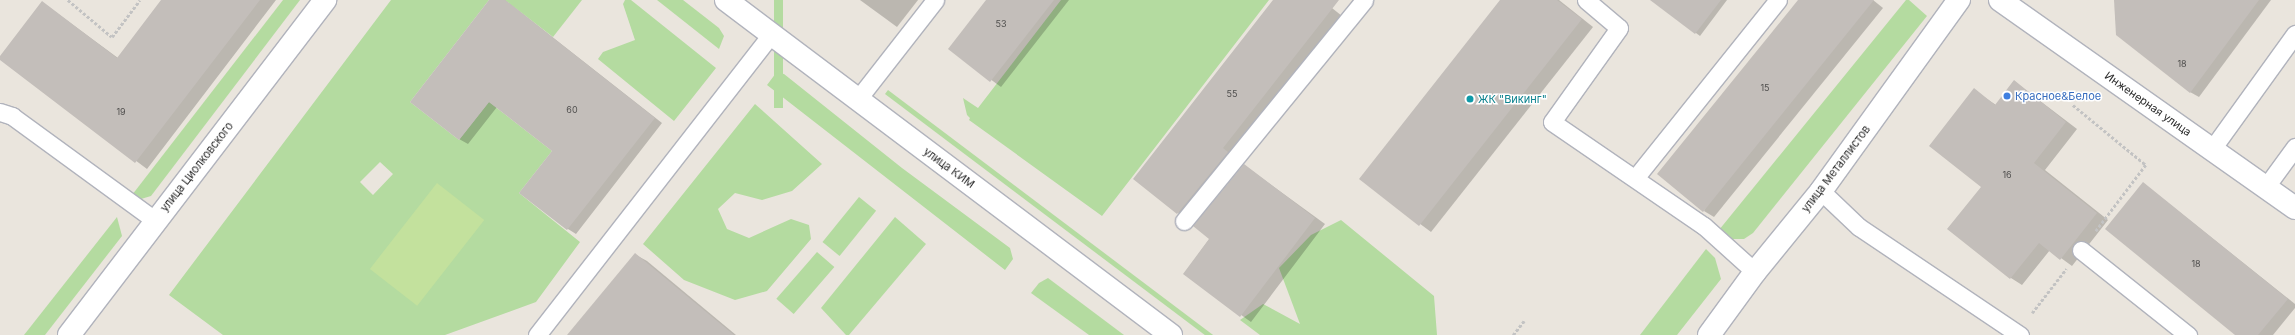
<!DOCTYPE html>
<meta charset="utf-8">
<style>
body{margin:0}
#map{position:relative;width:2295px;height:335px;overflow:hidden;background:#eae5dd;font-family:Inter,sans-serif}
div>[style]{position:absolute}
.green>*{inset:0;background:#b4dba0;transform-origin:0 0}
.pitch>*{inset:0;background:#c3e19d;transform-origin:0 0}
.shadow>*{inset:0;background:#0003}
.building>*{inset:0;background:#c3beba}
.path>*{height:2.5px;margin-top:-1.25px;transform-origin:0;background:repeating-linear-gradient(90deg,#c3c3c3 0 3px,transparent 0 5px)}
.roads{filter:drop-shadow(1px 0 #b1b3bc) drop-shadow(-1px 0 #b1b3bc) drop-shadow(0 1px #b1b3bc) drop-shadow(0 -1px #b1b3bc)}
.lane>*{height:17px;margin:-8.5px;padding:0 8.5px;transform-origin:8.5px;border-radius:8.5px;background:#fff}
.street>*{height:22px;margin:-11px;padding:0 11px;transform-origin:11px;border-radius:11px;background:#fff}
.secondary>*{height:22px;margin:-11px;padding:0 11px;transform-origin:11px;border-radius:11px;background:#fff}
.dots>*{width:11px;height:11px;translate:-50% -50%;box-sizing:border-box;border:2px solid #fff;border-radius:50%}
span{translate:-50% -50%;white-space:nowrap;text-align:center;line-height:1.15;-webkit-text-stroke:3px #fff;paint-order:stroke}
.number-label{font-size:9px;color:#504f4e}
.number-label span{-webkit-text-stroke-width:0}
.shop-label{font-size:11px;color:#366cbe}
.left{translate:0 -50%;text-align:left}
.culture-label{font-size:11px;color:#0d838f}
.street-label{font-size:11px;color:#2a2a2a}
</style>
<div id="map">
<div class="green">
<div style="clip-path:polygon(283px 0,300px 0,151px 196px,141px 199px,132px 195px)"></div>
<div style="clip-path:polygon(evenodd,391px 0,489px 0,410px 102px,459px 140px,489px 102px,552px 151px,519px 193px,580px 242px,536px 302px,445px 335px,223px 335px,169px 295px,391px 0,380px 162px,393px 174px,373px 195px,360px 182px,380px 162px)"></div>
<div style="clip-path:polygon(505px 0,582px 0,553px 37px)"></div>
<div style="clip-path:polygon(625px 0,631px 0,716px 68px,674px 121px,598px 59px,603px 52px,635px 40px,623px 4px)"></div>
<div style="clip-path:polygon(657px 0,683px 0,719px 28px,724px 36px,719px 49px)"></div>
<div style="left:774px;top:0;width:9px;height:108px"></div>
<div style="clip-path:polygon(1061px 0,1269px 0,1102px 216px,969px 120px,970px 118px,967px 115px,963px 98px,978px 108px)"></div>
<div style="clip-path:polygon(1906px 0,1909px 0,1927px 16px,1753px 233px,1744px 239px,1732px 239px,1719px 230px)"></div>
<div style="clip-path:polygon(776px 73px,784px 74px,902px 168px,1010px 248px,1013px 259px,1005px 270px,767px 85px)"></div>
<div style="left:888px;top:90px;width:408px;height:5px;rotate:37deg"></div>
<div style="clip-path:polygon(755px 104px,822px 164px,792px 191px,762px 200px,735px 193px,718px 209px,727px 229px,749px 238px,791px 219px,809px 225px,811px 239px,767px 291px,735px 300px,684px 280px,643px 244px)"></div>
<div style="left:859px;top:197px;width:22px;height:58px;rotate:39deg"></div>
<div style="clip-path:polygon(117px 217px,122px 236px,45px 335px,24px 335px)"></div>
<div style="clip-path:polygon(895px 217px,926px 244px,849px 335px,846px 335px,821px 308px)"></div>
<div style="clip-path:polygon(1341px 220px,1434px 296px,1437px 335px,1260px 335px,1240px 320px,1263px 304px,1300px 324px,1279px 268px,1311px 235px)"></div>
<div style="clip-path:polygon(1706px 249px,1715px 258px,1721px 279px,1677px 335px,1640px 335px)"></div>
<div style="left:817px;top:252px;width:23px;height:62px;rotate:41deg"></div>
<div style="clip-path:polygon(1048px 278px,1124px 335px,1089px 335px,1031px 293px,1039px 283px)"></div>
</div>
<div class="pitch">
<div style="left:437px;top:183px;width:60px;height:109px;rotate:38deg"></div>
</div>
<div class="shadow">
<div style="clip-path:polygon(162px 0,276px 0,147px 169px,0 59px,42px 2px,118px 58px)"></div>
<div style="clip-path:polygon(490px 0,505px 0,662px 123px,576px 234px,568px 229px,554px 151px,497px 107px,468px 144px,459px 139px)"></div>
<div style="clip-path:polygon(860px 0,918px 0,897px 27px)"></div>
<div style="clip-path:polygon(987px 0,1069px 0,1001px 87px,949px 49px)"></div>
<div style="clip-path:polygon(1274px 0,1322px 0,1342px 16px,1188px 219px,1178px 213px)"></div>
<div style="clip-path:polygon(1501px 0,1559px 0,1593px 27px,1431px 232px,1360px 179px)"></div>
<div style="clip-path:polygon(1652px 0,1727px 0,1700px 36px)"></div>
<div style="clip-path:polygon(1799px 0,1873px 0,1883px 8px,1714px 217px,1704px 211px)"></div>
<div style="clip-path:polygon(2115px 0,2271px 0,2199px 97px,2190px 92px)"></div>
<div style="clip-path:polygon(2014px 81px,2077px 129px,2045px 170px,2108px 220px,2072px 266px,2050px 250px,2022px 285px,2011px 278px,1982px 187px,1974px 90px,1996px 105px)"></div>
<div style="clip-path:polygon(1244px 165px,1325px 224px,1251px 322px,1184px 274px,1210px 238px)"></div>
<div style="clip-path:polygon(2143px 183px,2295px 304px,2295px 308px,2273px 335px,2237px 335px)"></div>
<div style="clip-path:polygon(636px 255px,647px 261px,736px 335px,572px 335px)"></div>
</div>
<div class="building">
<div style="clip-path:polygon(161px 0,260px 0,135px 163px,0 60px,0 56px,42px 1px,117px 58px)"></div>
<div style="clip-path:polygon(489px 0,505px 0,655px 118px,567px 230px,519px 193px,552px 151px,489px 102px,459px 140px,410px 102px)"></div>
<div style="clip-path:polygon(986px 0,1054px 0,990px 82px,948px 49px)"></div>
<div style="clip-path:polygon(1273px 0,1339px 0,1223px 148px,1228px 152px,1177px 214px,1133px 179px)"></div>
<div style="clip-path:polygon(1500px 0,1557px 0,1582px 19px,1419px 226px,1359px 179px)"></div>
<div style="clip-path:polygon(1650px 0,1721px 0,1695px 34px)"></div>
<div style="clip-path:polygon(1798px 0,1874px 0,1703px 212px,1657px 174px)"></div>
<div style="clip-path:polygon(2114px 0,2259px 0,2190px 93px,2116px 35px)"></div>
<div style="clip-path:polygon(2014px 80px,2066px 122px,2034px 163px,2097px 213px,2060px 260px,2039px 243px,2010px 279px,1947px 229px,1981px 187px,1929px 146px,1974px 88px,1995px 105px)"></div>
<div style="clip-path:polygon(1244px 164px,1315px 218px,1240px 317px,1183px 274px,1209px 239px,1193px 226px)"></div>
<div style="clip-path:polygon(2143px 182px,2288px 299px,2258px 335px,2235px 335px,2105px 229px)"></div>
<div style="clip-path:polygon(635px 253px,734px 335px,567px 335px)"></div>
</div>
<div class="path">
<div style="left:68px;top:0;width:57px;rotate:40.1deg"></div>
<div style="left:112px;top:37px;width:46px;rotate:-52.9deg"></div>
<div style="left:2073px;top:105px;width:94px;rotate:39.4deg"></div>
<div style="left:2146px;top:165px;width:83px;rotate:127.1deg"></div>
<div style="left:2032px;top:313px;width:56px;rotate:-52.3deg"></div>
<div style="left:1513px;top:335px;width:18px;rotate:-52deg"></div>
</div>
<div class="roads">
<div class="lane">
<div style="left:1586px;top:0;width:43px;rotate:40.3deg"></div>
<div style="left:1619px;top:28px;width:115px;rotate:125.5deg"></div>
<div style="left:1552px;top:122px;width:184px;rotate:34.4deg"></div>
<div style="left:1704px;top:226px;width:69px;rotate:42deg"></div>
<div style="left:857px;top:100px;width:127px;rotate:-52deg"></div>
<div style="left:0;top:112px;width:13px;rotate:18deg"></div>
<div style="left:12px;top:116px;width:178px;rotate:36.1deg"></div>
<div style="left:2212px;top:149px;width:142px;rotate:-54.2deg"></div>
<div style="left:1636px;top:177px;width:227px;rotate:-51.3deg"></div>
<div style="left:2265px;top:188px;width:51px;rotate:-53.8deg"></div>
<div style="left:1821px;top:191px;width:52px;rotate:43.5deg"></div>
<div style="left:1859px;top:227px;width:194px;rotate:33.9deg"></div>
<div style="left:1184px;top:221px;width:285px;rotate:-50.8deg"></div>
<div style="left:2081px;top:250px;width:137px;rotate:38.5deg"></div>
<div style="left:537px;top:335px;width:381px;rotate:-52.1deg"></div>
</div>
<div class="street">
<div style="left:2000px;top:0;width:361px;rotate:35.2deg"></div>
<div style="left:69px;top:335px;width:422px;rotate:-52.6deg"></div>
<div style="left:1709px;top:335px;width:78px;rotate:-53.9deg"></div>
<div style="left:1755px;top:272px;width:104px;rotate:-50.8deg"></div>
<div style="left:1821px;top:191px;width:236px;rotate:-54.2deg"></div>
</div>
<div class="secondary">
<div style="left:726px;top:0;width:557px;rotate:36.97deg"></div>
</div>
</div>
<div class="dots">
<div style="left:2007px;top:96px;background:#3f7fe0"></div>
<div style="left:1470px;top:99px;background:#0f9aa8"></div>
</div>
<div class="number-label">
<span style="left:1001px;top:24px">53</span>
<span style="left:2182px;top:64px">18</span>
<span style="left:1765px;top:88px">15</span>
<span style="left:1232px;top:94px">55</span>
<span style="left:572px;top:110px">60</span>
<span style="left:121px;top:112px">19</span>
<span style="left:2007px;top:175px">16</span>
<span style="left:2196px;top:264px">18</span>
</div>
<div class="shop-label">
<span class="left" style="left:2015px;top:96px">Красное&amp;Белое</span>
</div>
<div class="culture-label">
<span class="left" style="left:1478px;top:99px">ЖК "Викинг"</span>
</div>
<div class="street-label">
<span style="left:2148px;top:104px;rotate:35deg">Инженерная улица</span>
<span style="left:197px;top:167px;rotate:-52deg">улица Циолковского</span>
<span style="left:949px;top:168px;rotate:36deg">улица КИМ</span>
<span style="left:1836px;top:169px;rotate:-53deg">улица Металлистов</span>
</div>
</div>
